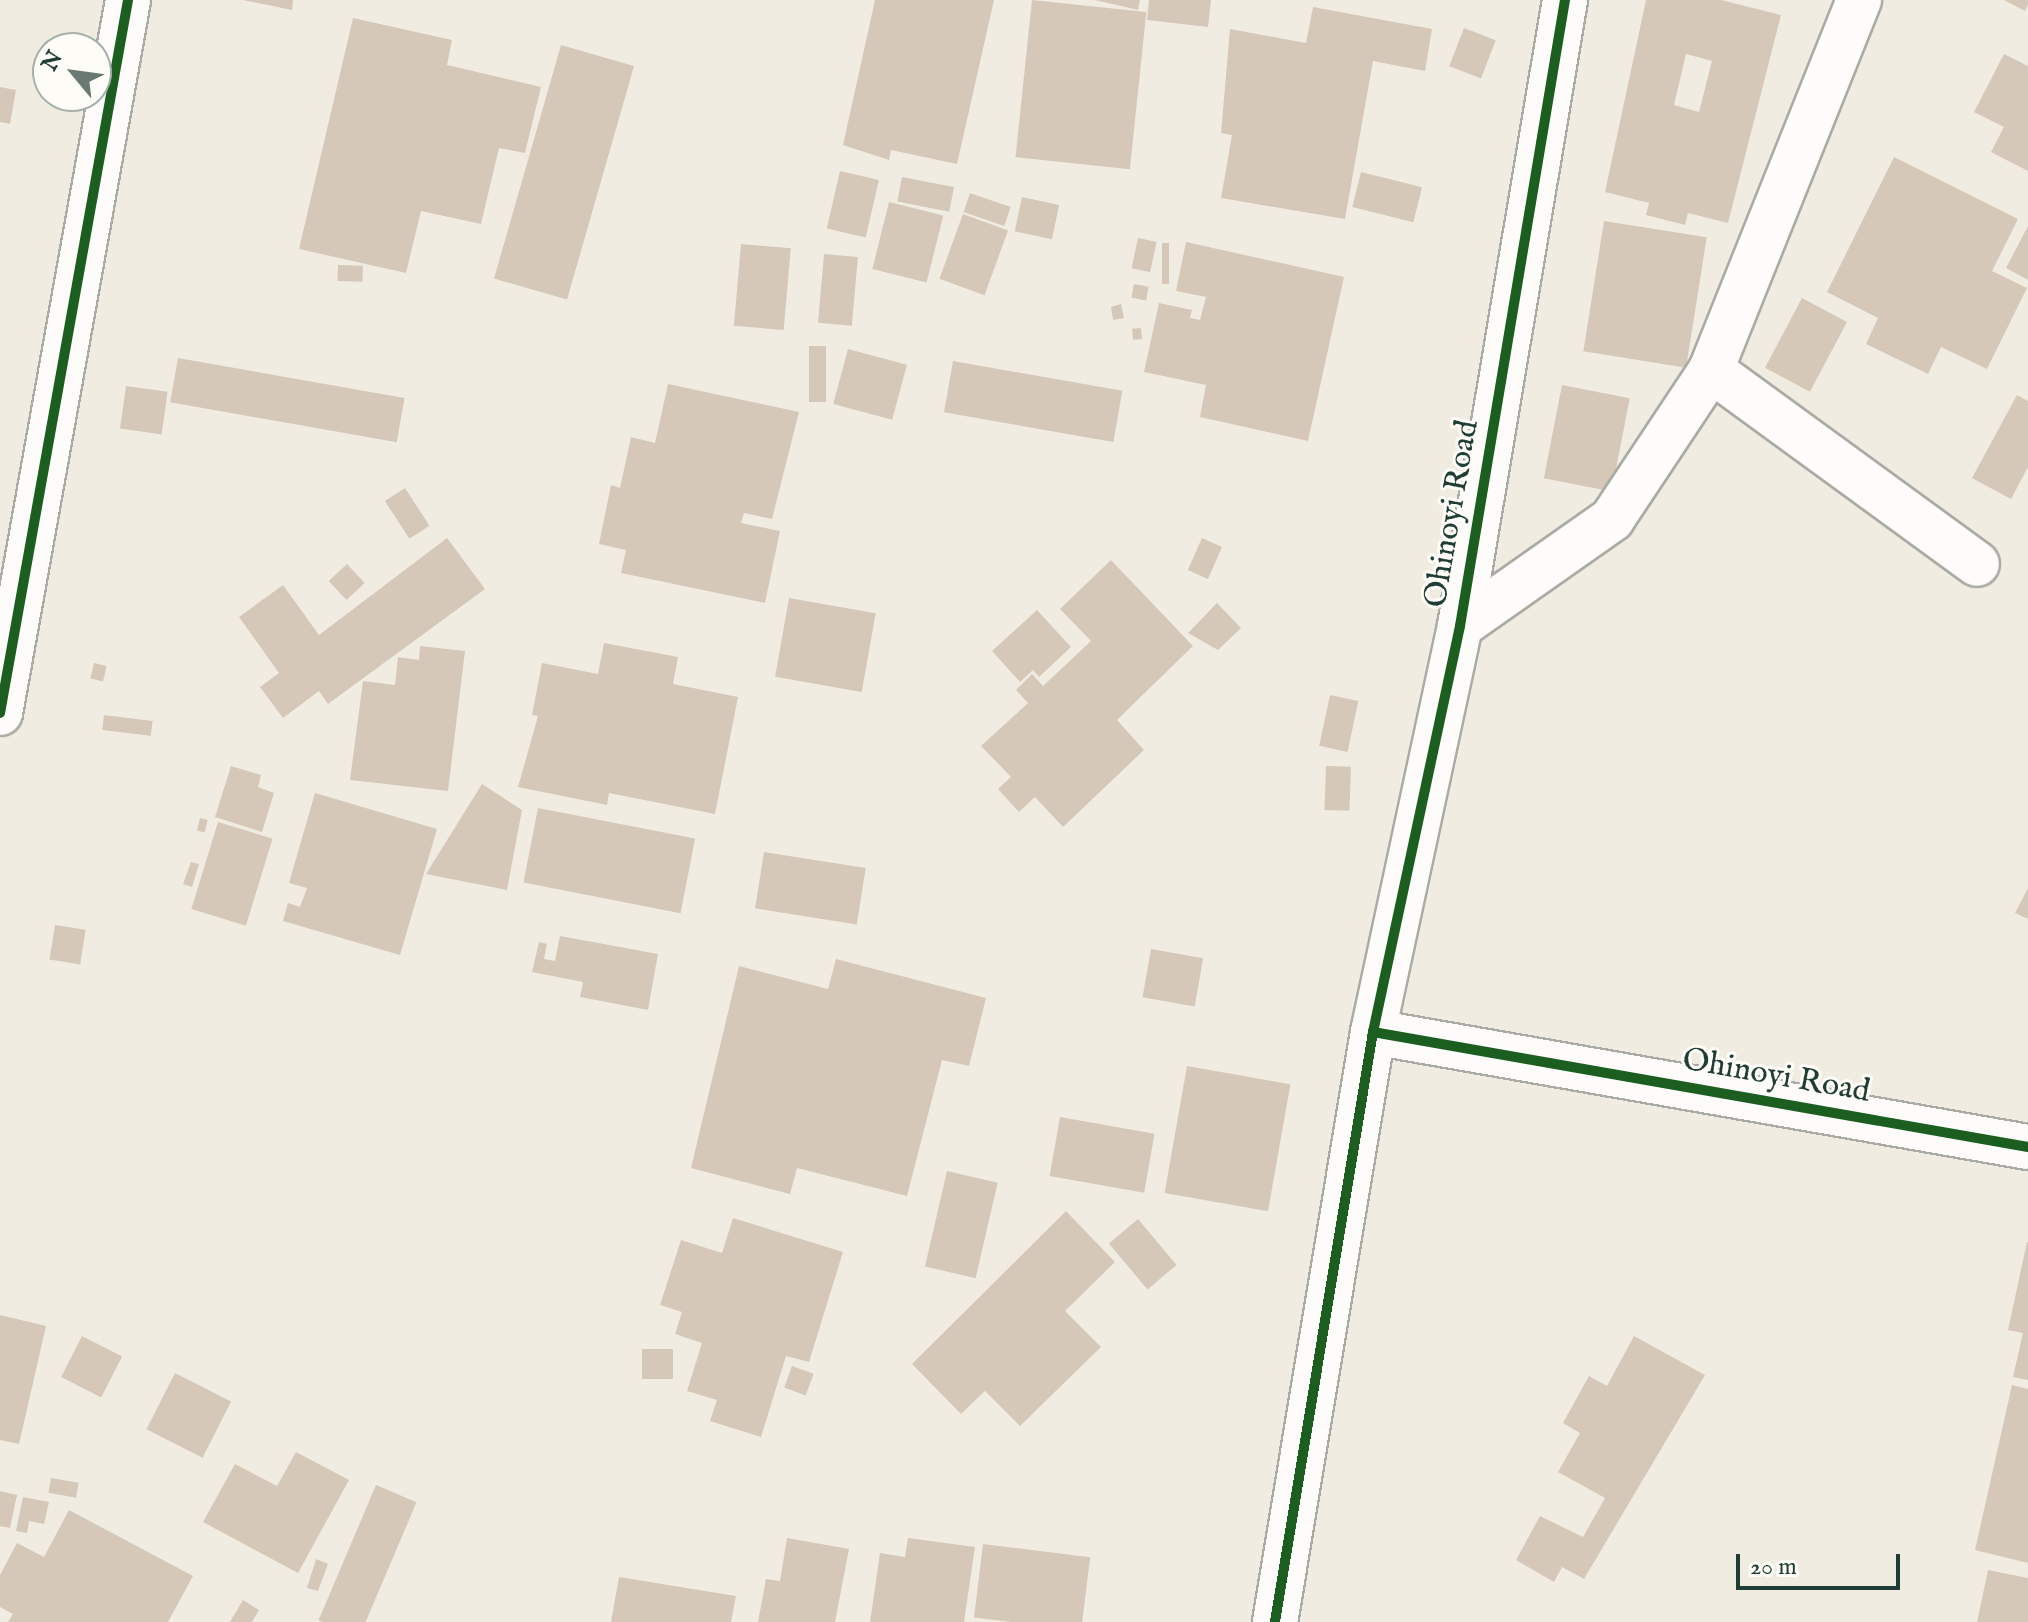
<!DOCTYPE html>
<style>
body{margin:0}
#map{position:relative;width:2028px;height:1622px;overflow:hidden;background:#f1ece2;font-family:"IM FELL English",serif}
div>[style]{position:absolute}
.building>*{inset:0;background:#d5c8b9;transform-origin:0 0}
.roads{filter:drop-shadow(2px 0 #aaaba4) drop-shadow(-2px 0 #aaaba4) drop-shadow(0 2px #aaaba4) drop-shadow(0 -2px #aaaba4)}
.minor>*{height:44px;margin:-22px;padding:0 22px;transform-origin:22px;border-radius:22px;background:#fdfcfb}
.cycleway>*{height:10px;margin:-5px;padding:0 5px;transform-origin:5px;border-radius:5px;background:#1b5e20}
span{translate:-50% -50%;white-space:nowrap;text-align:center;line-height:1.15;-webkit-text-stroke:6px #fdfcf7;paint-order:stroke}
.street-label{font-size:32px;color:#1f3d34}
.north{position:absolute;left:32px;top:32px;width:80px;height:80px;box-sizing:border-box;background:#fdfcf7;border:2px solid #a4b0a9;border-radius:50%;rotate:299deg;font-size:22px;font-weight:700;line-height:32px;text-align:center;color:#1f3d34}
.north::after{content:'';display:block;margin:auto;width:28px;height:36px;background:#687a71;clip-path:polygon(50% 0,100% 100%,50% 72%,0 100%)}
.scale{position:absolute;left:1736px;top:1554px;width:164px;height:36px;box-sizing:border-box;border:4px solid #1f3d34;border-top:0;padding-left:10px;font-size:24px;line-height:28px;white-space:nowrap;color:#1f3d34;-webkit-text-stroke:6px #fdfcf7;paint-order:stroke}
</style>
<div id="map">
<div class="building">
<div style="clip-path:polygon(243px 0,293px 0,292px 10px)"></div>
<div style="clip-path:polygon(875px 0,994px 0,957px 164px,891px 150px,889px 160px,843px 145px)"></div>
<div style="left:1032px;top:0;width:115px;height:158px;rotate:6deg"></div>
<div style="clip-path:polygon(1095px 0,1140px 0,1138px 10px)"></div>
<div style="clip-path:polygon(1149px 0,1211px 0,1208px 27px,1147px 20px)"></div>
<div style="clip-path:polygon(evenodd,1646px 0,1721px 0,1781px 15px,1728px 223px,1688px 213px,1685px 225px,1646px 215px,1649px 203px,1605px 192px,1646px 0,1686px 54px,1712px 61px,1699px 112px,1674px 105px,1686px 54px)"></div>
<div style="clip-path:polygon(2004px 0,2028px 0,2028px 5px,2025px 11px)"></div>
<div style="clip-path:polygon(1313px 7px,1432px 29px,1425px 71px,1373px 61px,1345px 219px,1221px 198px,1232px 135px,1221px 133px,1230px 29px,1306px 43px)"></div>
<div style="clip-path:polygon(353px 18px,452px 40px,447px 65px,541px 87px,525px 153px,499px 148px,481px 224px,421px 211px,406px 273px,299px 249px)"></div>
<div style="left:1464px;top:28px;width:34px;height:41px;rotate:21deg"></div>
<div style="left:561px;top:45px;width:76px;height:243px;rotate:16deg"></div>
<div style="clip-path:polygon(2004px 54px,2028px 66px,2028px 171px,1991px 152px,2004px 127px,1974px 112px)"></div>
<div style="clip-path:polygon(0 87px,16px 90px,10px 124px,0 122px)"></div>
<div style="clip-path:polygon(1894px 157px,2018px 219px,1992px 271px,2027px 288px,1987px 369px,1941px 347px,1928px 374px,1866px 344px,1878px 318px,1827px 292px)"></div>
<div style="left:840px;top:171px;width:40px;height:59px;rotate:13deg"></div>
<div style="left:1361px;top:172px;width:63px;height:36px;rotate:14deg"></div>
<div style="left:902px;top:177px;width:53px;height:25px;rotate:11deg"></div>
<div style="left:970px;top:193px;width:43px;height:20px;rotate:19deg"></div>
<div style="left:1022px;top:197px;width:38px;height:35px;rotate:12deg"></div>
<div style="left:889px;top:202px;width:56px;height:69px;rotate:14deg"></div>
<div style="left:963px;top:214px;width:48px;height:69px;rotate:20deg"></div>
<div style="left:1604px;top:221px;width:104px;height:132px;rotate:9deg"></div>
<div style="clip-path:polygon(2028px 226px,2028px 280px,2006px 268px)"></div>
<div style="left:1138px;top:238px;width:19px;height:31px;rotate:12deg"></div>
<div style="clip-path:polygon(1186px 242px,1344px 277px,1308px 441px,1200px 417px,1206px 385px,1144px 372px,1159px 303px,1192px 310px,1190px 318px,1200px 320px,1206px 297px,1176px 291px)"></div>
<div style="left:1162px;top:243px;width:7px;height:41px"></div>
<div style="left:741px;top:244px;width:50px;height:82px;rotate:5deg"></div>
<div style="left:824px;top:254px;width:34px;height:69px;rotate:5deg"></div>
<div style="left:338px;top:265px;width:25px;height:16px;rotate:2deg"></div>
<div style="left:1134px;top:284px;width:15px;height:14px;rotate:11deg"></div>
<div style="left:1802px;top:298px;width:51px;height:79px;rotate:28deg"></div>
<div style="clip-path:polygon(1121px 304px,1124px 318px,1113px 320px,1111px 307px)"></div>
<div style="left:1141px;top:328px;width:11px;height:9px;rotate:85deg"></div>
<div style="left:809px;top:346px;width:17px;height:56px"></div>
<div style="left:848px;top:349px;width:61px;height:57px;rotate:15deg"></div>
<div style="left:178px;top:358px;width:230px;height:45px;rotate:10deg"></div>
<div style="left:953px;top:361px;width:172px;height:52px;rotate:10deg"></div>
<div style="clip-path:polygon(668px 384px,799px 412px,772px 519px,744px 513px,741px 523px,780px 531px,765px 603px,621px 573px,626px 550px,599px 544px,611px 485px,620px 488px,631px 437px,655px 443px)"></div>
<div style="left:1562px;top:385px;width:69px;height:95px;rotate:11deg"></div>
<div style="left:126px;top:386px;width:42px;height:43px;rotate:8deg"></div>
<div style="clip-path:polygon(2017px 395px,2028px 401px,2028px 467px,2011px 499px,1972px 478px)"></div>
<div style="left:405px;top:488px;width:45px;height:24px;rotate:57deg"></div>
<div style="clip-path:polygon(447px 538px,485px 589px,328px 704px,319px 691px,283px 718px,260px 687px,279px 673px,239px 617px,283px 585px,319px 635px)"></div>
<div style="left:1202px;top:538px;width:22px;height:35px;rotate:24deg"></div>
<div style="clip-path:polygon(1111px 560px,1193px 646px,1117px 720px,1144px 750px,1063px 827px,1035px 797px,1019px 812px,998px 789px,1011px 777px,981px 746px,1028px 703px,1016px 690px,1032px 674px,1043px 686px,1091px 641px,1060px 609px)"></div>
<div style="left:347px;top:564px;width:26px;height:25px;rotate:47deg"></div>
<div style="left:789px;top:598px;width:88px;height:80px;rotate:10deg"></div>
<div style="clip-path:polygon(1217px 603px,1241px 628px,1218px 650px,1188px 633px)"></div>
<div style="clip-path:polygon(1037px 610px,1071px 647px,1039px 677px,1033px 670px,1020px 682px,992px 651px)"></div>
<div style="clip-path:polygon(604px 643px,678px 657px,673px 684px,738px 697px,715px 814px,609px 793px,607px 805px,518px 787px,538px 716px,532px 715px,542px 663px,598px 674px)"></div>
<div style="clip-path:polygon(420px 646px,465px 651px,448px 791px,350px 780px,363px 681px,395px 685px,398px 657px,419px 660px)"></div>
<div style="left:94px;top:663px;width:13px;height:16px;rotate:13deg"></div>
<div style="left:1330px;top:695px;width:29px;height:52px;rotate:12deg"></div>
<div style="left:104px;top:715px;width:49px;height:15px;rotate:7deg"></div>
<div style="clip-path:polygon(231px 766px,261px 775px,258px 787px,274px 793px,262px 832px,215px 817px)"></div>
<div style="left:1326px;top:766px;width:25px;height:44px;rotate:2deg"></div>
<div style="clip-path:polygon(482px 784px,522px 810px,507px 890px,426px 874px)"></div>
<div style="clip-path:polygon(315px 793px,437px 829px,400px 955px,283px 921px,288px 903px,300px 907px,307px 888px,289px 883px)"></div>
<div style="left:538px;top:808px;width:160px;height:76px;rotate:11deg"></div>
<div style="left:200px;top:818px;width:8px;height:13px;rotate:14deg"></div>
<div style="left:218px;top:822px;width:57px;height:91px;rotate:17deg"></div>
<div style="left:764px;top:852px;width:103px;height:57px;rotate:9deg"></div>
<div style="clip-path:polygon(191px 862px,199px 864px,192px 887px,183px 884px)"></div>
<div style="clip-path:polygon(2028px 888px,2028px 919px,2015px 913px)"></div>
<div style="left:55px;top:925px;width:31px;height:35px;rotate:9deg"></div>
<div style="clip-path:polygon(560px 936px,658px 954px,648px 1010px,580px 997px,583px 982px,532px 972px,539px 942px,547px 944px,544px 959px,555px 961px)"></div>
<div style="left:1151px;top:949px;width:53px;height:49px;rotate:10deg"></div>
<div style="clip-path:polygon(836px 959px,986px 998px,969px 1066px,942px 1060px,907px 1196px,797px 1168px,790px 1194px,691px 1168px,739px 966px,828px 989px)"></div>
<div style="left:1187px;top:1066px;width:105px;height:129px;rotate:10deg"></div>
<div style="left:1060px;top:1117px;width:96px;height:60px;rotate:10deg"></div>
<div style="left:947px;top:1171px;width:52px;height:98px;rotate:13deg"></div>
<div style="clip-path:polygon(1066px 1211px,1115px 1262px,1065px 1311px,1101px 1347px,1020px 1426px,985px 1391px,961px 1414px,912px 1364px)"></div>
<div style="clip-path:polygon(733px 1218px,843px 1252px,809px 1362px,786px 1356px,761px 1437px,710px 1421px,717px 1400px,687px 1391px,702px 1343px,675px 1334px,682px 1312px,660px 1305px,681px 1240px,722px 1253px)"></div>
<div style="left:1138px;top:1219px;width:60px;height:38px;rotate:50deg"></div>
<div style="clip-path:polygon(2027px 1242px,2028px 1242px,2028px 1380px,2013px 1377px,2023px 1333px,2008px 1330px)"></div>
<div style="clip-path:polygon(0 1315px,46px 1326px,19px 1444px,0 1440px)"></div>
<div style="left:82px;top:1336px;width:45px;height:46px;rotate:27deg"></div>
<div style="clip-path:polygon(1634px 1336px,1705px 1375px,1584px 1579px,1562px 1567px,1554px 1582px,1516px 1560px,1540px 1516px,1583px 1537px,1605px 1498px,1558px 1472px,1580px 1433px,1563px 1423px,1589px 1376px,1607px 1386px)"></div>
<div style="left:642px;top:1349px;width:31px;height:30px"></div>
<div style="left:792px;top:1366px;width:23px;height:23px;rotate:20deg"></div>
<div style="left:175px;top:1373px;width:63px;height:63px;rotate:27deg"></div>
<div style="clip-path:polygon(2012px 1385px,2028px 1389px,2028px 1563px,1975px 1550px)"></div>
<div style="clip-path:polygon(296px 1452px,349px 1480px,298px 1573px,203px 1522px,235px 1464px,277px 1486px)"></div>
<div style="left:51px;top:1478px;width:28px;height:15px;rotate:10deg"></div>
<div style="left:376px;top:1485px;width:44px;height:147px;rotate:23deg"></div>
<div style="clip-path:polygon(0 1491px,17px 1495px,10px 1528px,0 1526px)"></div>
<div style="clip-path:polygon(23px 1497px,49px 1502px,44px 1524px,29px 1521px,27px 1533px,16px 1531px)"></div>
<div style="clip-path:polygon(69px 1510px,193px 1576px,168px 1622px,8px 1622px,13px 1614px,0 1607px,0 1575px,17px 1543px,44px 1557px)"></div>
<div style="clip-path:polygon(787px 1538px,849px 1549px,835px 1622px,758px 1622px,766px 1579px,780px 1581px)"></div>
<div style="clip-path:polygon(908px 1538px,975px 1547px,964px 1622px,870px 1622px,880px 1553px,905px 1557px)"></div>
<div style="left:983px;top:1544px;width:108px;height:74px;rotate:7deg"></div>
<div style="clip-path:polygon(316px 1559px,328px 1564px,318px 1591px,307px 1588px)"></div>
<div style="clip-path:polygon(1988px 1570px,2028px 1578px,2028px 1622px,1977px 1622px)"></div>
<div style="clip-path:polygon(619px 1577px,736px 1596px,731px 1622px,611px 1622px)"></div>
<div style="clip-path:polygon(243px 1600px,259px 1610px,252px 1622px,230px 1622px)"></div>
</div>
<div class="roads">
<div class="minor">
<div style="left:1711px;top:370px;width:329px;rotate:36.1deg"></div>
<div style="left:1460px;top:626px;width:186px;rotate:-35.1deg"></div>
<div style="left:1612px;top:519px;width:179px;rotate:-56.4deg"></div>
<div style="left:1711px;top:370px;width:399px;rotate:-68.2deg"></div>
<div style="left:0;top:713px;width:724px;rotate:-79.82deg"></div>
<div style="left:1373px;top:1032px;width:665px;rotate:9.96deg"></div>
<div style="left:1275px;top:1622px;width:598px;rotate:-80.57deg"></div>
<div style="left:1373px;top:1032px;width:415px;rotate:-77.9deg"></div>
<div style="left:1460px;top:626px;width:635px;rotate:-80.48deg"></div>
</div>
</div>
<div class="cycleway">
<div style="left:0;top:713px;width:724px;rotate:-79.82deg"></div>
<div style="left:1373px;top:1032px;width:665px;rotate:9.96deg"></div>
<div style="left:1275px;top:1622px;width:598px;rotate:-80.57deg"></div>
<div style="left:1373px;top:1032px;width:415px;rotate:-77.9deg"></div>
<div style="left:1460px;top:626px;width:635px;rotate:-80.48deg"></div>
</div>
<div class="street-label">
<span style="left:1453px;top:514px;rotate:-80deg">Ohinoyi Road</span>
<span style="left:1776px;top:1077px;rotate:10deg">Ohinoyi Road</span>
</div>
<div class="north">N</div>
<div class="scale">20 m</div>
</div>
